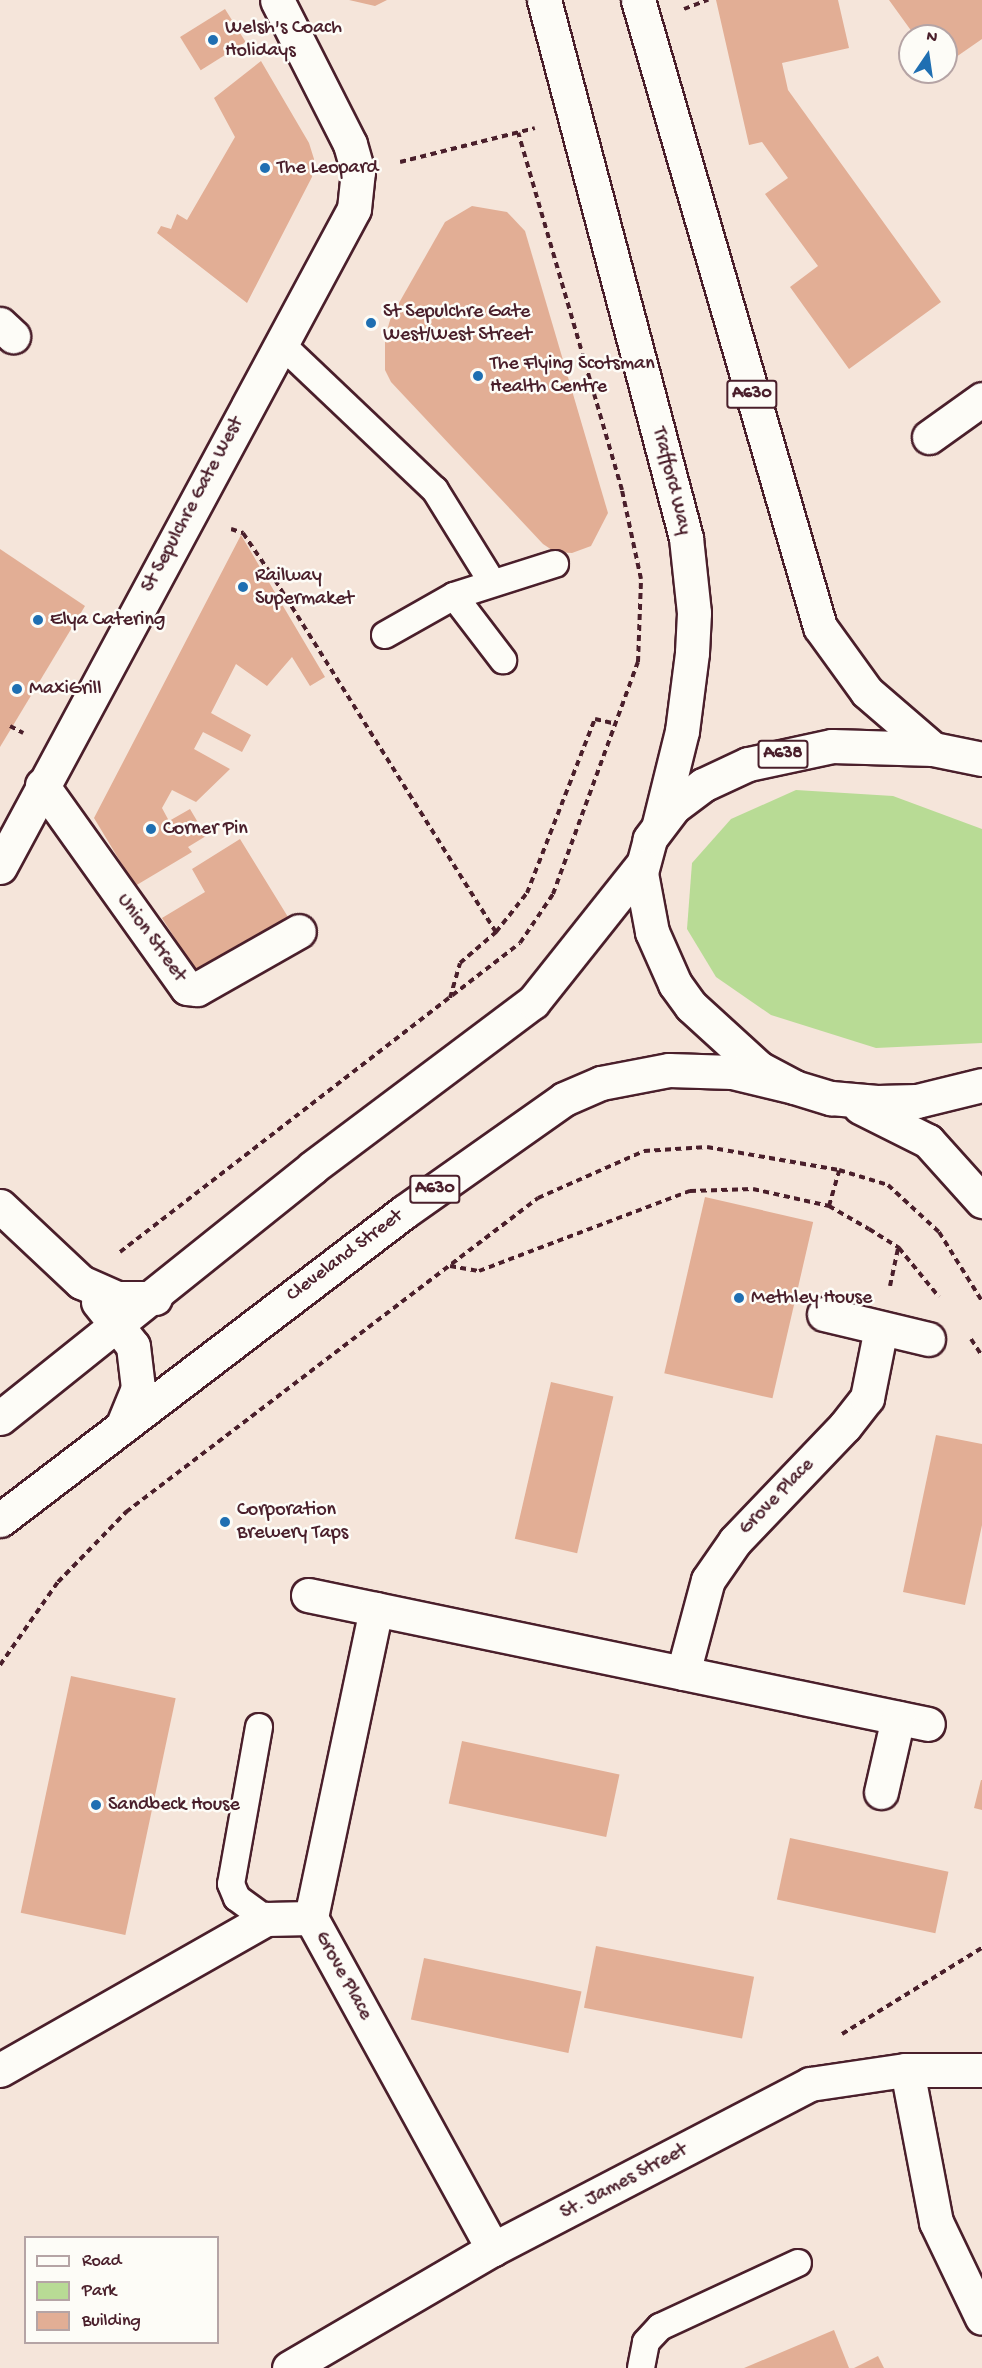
<!DOCTYPE html>
<style>
body{margin:0}
#map{position:relative;width:982px;height:2368px;overflow:hidden;background:#f5e5da;font-family:"Gochi Hand",sans-serif}
div>[style]{position:absolute}
.green>*{inset:0;background:#b8db95}
.building>*{inset:0;background:#e2ae95;transform-origin:0 0}
.path>*{height:4px;margin-top:-2px;transform-origin:0;background:repeating-linear-gradient(90deg,#4a1f2b 0 6px,transparent 0 10.5px)}
.roads{filter:drop-shadow(2px 0 #4a1f2b) drop-shadow(-2px 0 #4a1f2b) drop-shadow(0 2px #4a1f2b) drop-shadow(0 -2px #4a1f2b)}
.service>*{height:26px;margin:-13px;padding:0 13px;transform-origin:13px;border-radius:13px;background:#fdfcf7}
.minor>*{height:33px;margin:-16.5px;padding:0 16.5px;transform-origin:16.5px;border-radius:16.5px;background:#fdfcf7}
.tertiary>*{height:33px;margin:-16.5px;padding:0 16.5px;transform-origin:16.5px;border-radius:16.5px;background:#fdfcf7}
.trunk>*{height:33px;margin:-16.5px;padding:0 16.5px;transform-origin:16.5px;border-radius:16.5px;background:#fdfcf7}
.dots>*{width:16px;height:16px;translate:-50% -50%;box-sizing:border-box;border:3px solid #fdfcf7;border-radius:50%}
span{translate:-50% -50%;white-space:nowrap;text-align:center;line-height:1.15;-webkit-text-stroke:5px #fdfcf7;paint-order:stroke}
.shield-label span{padding:2px 4px;background:#fdfcf7;border:2px solid;border-radius:4px;-webkit-text-stroke-width:0}
.shield-label{font-size:18px;color:#4a1f2b;font-weight:700}
.poi-label{font-size:20px;color:#4a1f2b}
.left{translate:0 -50%;text-align:left}
.street-label{font-size:20px;color:#4a1f2b}
.legend{position:absolute;left:24px;top:2236px;width:195px;height:108px;box-sizing:border-box;background:#fdfcf7;border:2px solid #b5a4a5;margin:0;padding:8px 10px;list-style:none;font-size:18px;color:#4a1f2b}
.legend li{display:flex;align-items:center;gap:12px;height:30px}
.legend b{width:30px;border:2px solid #b5a4a5}
.north{position:absolute;left:898px;top:24px;width:60px;height:60px;box-sizing:border-box;background:#fdfcf7;border:2px solid #b5a4a5;border-radius:50%;rotate:13deg;font-size:16px;font-weight:700;line-height:24px;text-align:center;color:#4a1f2b}
.north::after{content:'';display:block;margin:auto;width:21px;height:27px;background:#1f6fb2;clip-path:polygon(50% 0,100% 100%,50% 72%,0 100%)}
</style>
<div id="map">
<div class="green">
<div style="clip-path:polygon(796px 790px,893px 796px,982px 829px,982px 1043px,876px 1048px,771px 1015px,716px 977px,687px 929px,692px 863px,731px 819px)"></div>
</div>
<div class="building">
<div style="clip-path:polygon(349px 0,387px 0,375px 6px)"></div>
<div style="clip-path:polygon(716px 0,838px 0,849px 48px,782px 63px,788px 90px,941px 302px,849px 369px,790px 287px,818px 266px,765px 194px,788px 178px,762px 142px,749px 145px)"></div>
<div style="clip-path:polygon(889px 0,982px 0,982px 39px,946px 64px,946px 36px,915px 36px)"></div>
<div style="left:225px;top:9px;width:39px;height:53px;rotate:58deg"></div>
<div style="clip-path:polygon(261px 61px,309px 143px,314px 159px,312px 177px,247px 303px,157px 233px,161px 226px,171px 229px,177px 214px,187px 220px,235px 137px,214px 98px)"></div>
<div style="clip-path:polygon(472px 206px,507px 212px,525px 231px,608px 513px,591px 546px,572px 553px,555px 552px,543px 544px,391px 382px,385px 370px,385px 337px,391px 317px,445px 222px)"></div>
<div style="clip-path:polygon(241px 535px,325px 677px,310px 686px,292px 657px,267px 686px,236px 664px,211px 713px,251px 735px,242px 752px,203px 732px,194px 749px,230px 769px,196px 802px,172px 790px,162px 808px,169px 821px,190px 809px,206px 836px,188px 847px,192px 852px,135px 886px,94px 818px)"></div>
<div style="clip-path:polygon(0 549px,85px 606px,0 747px)"></div>
<div style="clip-path:polygon(240px 839px,288px 917px,197px 973px,162px 918px,205px 892px,192px 869px)"></div>
<div style="left:705px;top:1197px;width:111px;height:181px;rotate:13deg"></div>
<div style="left:551px;top:1382px;width:64px;height:161px;rotate:13deg"></div>
<div style="clip-path:polygon(936px 1435px,982px 1444px,982px 1525px,965px 1605px,903px 1592px)"></div>
<div style="left:71px;top:1676px;width:107px;height:242px;rotate:12deg"></div>
<div style="left:462px;top:1741px;width:161px;height:64px;rotate:12deg"></div>
<div style="clip-path:polygon(981px 1780px,982px 1780px,982px 1810px,974px 1808px)"></div>
<div style="left:790px;top:1838px;width:162px;height:63px;rotate:12deg"></div>
<div style="left:596px;top:1946px;width:161px;height:63px;rotate:11deg"></div>
<div style="left:424px;top:1958px;width:161px;height:63px;rotate:12deg"></div>
<div style="clip-path:polygon(834px 2330px,849px 2368px,744px 2368px)"></div>
<div style="clip-path:polygon(878px 2356px,884px 2368px,854px 2368px)"></div>
</div>
<div class="path">
<div style="left:684px;top:9px;width:26px;rotate:-21deg"></div>
<div style="left:400px;top:162px;width:139px;rotate:-14.1deg"></div>
<div style="left:231px;top:529px;width:13px;rotate:18deg"></div>
<div style="left:243px;top:533px;width:57px;rotate:55.8deg"></div>
<div style="left:275px;top:580px;width:416px;rotate:57.9deg"></div>
<div style="left:10px;top:726px;width:15px;rotate:28deg"></div>
<div style="left:450px;top:998px;width:36px;rotate:-74deg"></div>
<div style="left:460px;top:963px;width:48px;rotate:-40.7deg"></div>
<div style="left:496px;top:932px;width:50px;rotate:-51.5deg"></div>
<div style="left:527px;top:893px;width:187px;rotate:-68.7deg"></div>
<div style="left:595px;top:719px;width:22px;rotate:13deg"></div>
<div style="left:829px;top:1206px;width:37px;rotate:-74deg"></div>
<div style="left:120px;top:1252px;width:505px;rotate:-37.69deg"></div>
<div style="left:520px;top:943px;width:59px;rotate:-56deg"></div>
<div style="left:553px;top:894px;width:247px;rotate:-69.9deg"></div>
<div style="left:638px;top:662px;width:83px;rotate:-87.9deg"></div>
<div style="left:641px;top:579px;width:91px;rotate:-102.1deg"></div>
<div style="left:622px;top:490px;width:372px;rotate:-106.2deg"></div>
<div style="left:450px;top:1266px;width:29px;rotate:10deg"></div>
<div style="left:479px;top:1271px;width:226px;rotate:-20.8deg"></div>
<div style="left:690px;top:1191px;width:63px;rotate:-1.8deg"></div>
<div style="left:753px;top:1189px;width:78px;rotate:12.6deg"></div>
<div style="left:829px;top:1206px;width:46px;rotate:29.9deg"></div>
<div style="left:869px;top:1229px;width:36px;rotate:32deg"></div>
<div style="left:899px;top:1248px;width:63px;rotate:50.8deg"></div>
<div style="left:890px;top:1286px;width:38px;rotate:-78deg"></div>
<div style="left:971px;top:1339px;width:20px;rotate:57deg"></div>
<div style="left:0;top:1665px;width:101px;rotate:-55.1deg"></div>
<div style="left:58px;top:1582px;width:98px;rotate:-45.8deg"></div>
<div style="left:126px;top:1512px;width:518px;rotate:-37.31deg"></div>
<div style="left:538px;top:1198px;width:116px;rotate:-23.9deg"></div>
<div style="left:644px;top:1151px;width:63px;rotate:-3.6deg"></div>
<div style="left:707px;top:1147px;width:134px;rotate:9.9deg"></div>
<div style="left:839px;top:1170px;width:51px;rotate:17deg"></div>
<div style="left:888px;top:1185px;width:69px;rotate:42.7deg"></div>
<div style="left:939px;top:1232px;width:81px;rotate:58.1deg"></div>
<div style="left:842px;top:2034px;width:164px;rotate:-31.6deg"></div>
</div>
<div class="roads">
<div class="service">
<div style="left:281px;top:344px;width:212px;rotate:43.5deg"></div>
<div style="left:435px;top:490px;width:108px;rotate:58.2deg"></div>
<div style="left:454px;top:596px;width:81px;rotate:52.6deg"></div>
<div style="left:385px;top:635px;width:79px;rotate:-29.5deg"></div>
<div style="left:454px;top:596px;width:106px;rotate:-17.6deg"></div>
<div style="left:259px;top:1727px;width:159px;rotate:100.1deg"></div>
<div style="left:231px;top:1884px;width:15px;rotate:67deg"></div>
<div style="left:237px;top:1898px;width:36px;rotate:36deg"></div>
<div style="left:641px;top:2368px;width:26px;rotate:-79deg"></div>
<div style="left:646px;top:2342px;width:21px;rotate:-47deg"></div>
<div style="left:660px;top:2327px;width:152px;rotate:-24.9deg"></div>
</div>
<div class="minor">
<div style="left:0;top:324px;width:18px;rotate:43deg"></div>
<div style="left:929px;top:437px;width:65px;rotate:-35.6deg"></div>
<div style="left:42px;top:785px;width:249px;rotate:54.5deg"></div>
<div style="left:187px;top:988px;width:10px;rotate:6deg"></div>
<div style="left:197px;top:989px;width:117px;rotate:-29.6deg"></div>
<div style="left:824px;top:1314px;width:107px;rotate:13.5deg"></div>
<div style="left:308px;top:1595px;width:633px;rotate:11.75deg"></div>
<div style="left:376px;top:1609px;width:316px;rotate:101.9deg"></div>
<div style="left:311px;top:1918px;width:378px;rotate:61.2deg"></div>
<div style="left:683px;top:1673px;width:96px;rotate:-75deg"></div>
<div style="left:708px;top:1580px;width:47px;rotate:-55.3deg"></div>
<div style="left:735px;top:1541px;width:159px;rotate:-46.3deg"></div>
<div style="left:845px;top:1426px;width:36px;rotate:-52deg"></div>
<div style="left:867px;top:1398px;width:71px;rotate:-78.7deg"></div>
<div style="left:881px;top:1792px;width:76px;rotate:-77.1deg"></div>
<div style="left:0;top:2070px;width:306px;rotate:-29.6deg"></div>
<div style="left:266px;top:1919px;width:45px;rotate:-1.3deg"></div>
<div style="left:907px;top:2070px;width:155px;rotate:79.2deg"></div>
<div style="left:936px;top:2222px;width:106px;rotate:64.4deg"></div>
<div style="left:289px;top:2368px;width:236px;rotate:-30.3deg"></div>
<div style="left:493px;top:2249px;width:357px;rotate:-27.5deg"></div>
<div style="left:810px;top:2084px;width:96px;rotate:-8.4deg"></div>
<div style="left:905px;top:2070px;width:77px"></div>
</div>
<div class="tertiary">
<div style="left:0;top:867px;width:747px;rotate:-61.72deg"></div>
<div style="left:354px;top:209px;width:37px;rotate:-84deg"></div>
<div style="left:358px;top:172px;width:29px;rotate:-106deg"></div>
<div style="left:350px;top:144px;width:161px;rotate:-116.9deg"></div>
<div style="left:0;top:1206px;width:111px;rotate:43.2deg"></div>
<div style="left:81px;top:1282px;width:39px;rotate:24deg"></div>
<div style="left:117px;top:1298px;width:38px"></div>
<div style="left:98px;top:1302px;width:56px;rotate:51.5deg"></div>
<div style="left:133px;top:1346px;width:42px;rotate:83.2deg"></div>
<div style="left:138px;top:1388px;width:42px;rotate:112.3deg"></div>
</div>
<div class="trunk">
<div style="left:544px;top:0;width:556px;rotate:75.21deg"></div>
<div style="left:686px;top:538px;width:75px;rotate:83.9deg"></div>
<div style="left:694px;top:613px;width:40px;rotate:92.9deg"></div>
<div style="left:692px;top:653px;width:79px;rotate:97.3deg"></div>
<div style="left:682px;top:731px;width:96px;rotate:103.9deg"></div>
<div style="left:638px;top:0;width:653px;rotate:73.81deg"></div>
<div style="left:820px;top:627px;width:80px;rotate:54.1deg"></div>
<div style="left:867px;top:692px;width:87px;rotate:40.8deg"></div>
<div style="left:982px;top:759px;width:50px;rotate:-168.5deg"></div>
<div style="left:933px;top:749px;width:101px;rotate:-178.3deg"></div>
<div style="left:832px;top:746px;width:86px;rotate:167.9deg"></div>
<div style="left:748px;top:764px;width:50px;rotate:155deg"></div>
<div style="left:703px;top:785px;width:38px;rotate:143deg"></div>
<div style="left:673px;top:808px;width:39px;rotate:127deg"></div>
<div style="left:650px;top:839px;width:35px;rotate:105deg"></div>
<div style="left:641px;top:873px;width:60px;rotate:79.4deg"></div>
<div style="left:652px;top:932px;width:57px;rotate:66.1deg"></div>
<div style="left:675px;top:984px;width:27px;rotate:54deg"></div>
<div style="left:691px;top:1006px;width:92px;rotate:42.4deg"></div>
<div style="left:759px;top:1068px;width:40px;rotate:28deg"></div>
<div style="left:794px;top:1087px;width:39px;rotate:17deg"></div>
<div style="left:831px;top:1098px;width:46px;rotate:5deg"></div>
<div style="left:877px;top:1102px;width:40px;rotate:-1.4deg"></div>
<div style="left:917px;top:1101px;width:67px;rotate:-13.8deg"></div>
<div style="left:860px;top:1107px;width:76px;rotate:26.6deg"></div>
<div style="left:928px;top:1141px;width:81px;rotate:48deg"></div>
<div style="left:0;top:1418px;width:401px;rotate:-38.7deg"></div>
<div style="left:313px;top:1167px;width:275px;rotate:-36.9deg"></div>
<div style="left:533px;top:1002px;width:174px;rotate:-51.5deg"></div>
<div style="left:0;top:1520px;width:508px;rotate:-37.32deg"></div>
<div style="left:404px;top:1212px;width:196px;rotate:-35.2deg"></div>
<div style="left:564px;top:1099px;width:40px;rotate:-23.4deg"></div>
<div style="left:601px;top:1083px;width:69px;rotate:-10.8deg"></div>
<div style="left:669px;top:1070px;width:63px;rotate:1.8deg"></div>
<div style="left:732px;top:1072px;width:64px;rotate:13.6deg"></div>
</div>
</div>
<div class="dots">
<div style="left:213px;top:40px;background:#1f6fb2"></div>
<div style="left:265px;top:168px;background:#1f6fb2"></div>
<div style="left:371px;top:323px;background:#1f6fb2"></div>
<div style="left:478px;top:376px;background:#1f6fb2"></div>
<div style="left:243px;top:587px;background:#1f6fb2"></div>
<div style="left:38px;top:620px;background:#1f6fb2"></div>
<div style="left:17px;top:689px;background:#1f6fb2"></div>
<div style="left:151px;top:829px;background:#1f6fb2"></div>
<div style="left:739px;top:1298px;background:#1f6fb2"></div>
<div style="left:225px;top:1522px;background:#1f6fb2"></div>
<div style="left:96px;top:1805px;background:#1f6fb2"></div>
</div>
<div class="shield-label">
<span style="left:752px;top:394px">A630</span>
<span style="left:783px;top:754px">A638</span>
<span style="left:435px;top:1189px">A630</span>
</div>
<div class="poi-label">
<span class="left" style="left:225px;top:40px">Welsh's Coach<br>Holidays</span>
<span class="left" style="left:277px;top:168px">The Leopard</span>
<span class="left" style="left:383px;top:324px">St Sepulchre Gate<br>West/West Street</span>
<span class="left" style="left:490px;top:376px">The Flying Scotsman<br>Health Centre</span>
<span class="left" style="left:255px;top:588px">Railway<br>Supermaket</span>
<span class="left" style="left:50px;top:620px">Elya Catering</span>
<span class="left" style="left:29px;top:689px">MaxiGrill</span>
<span class="left" style="left:163px;top:829px">Corner Pin</span>
<span class="left" style="left:751px;top:1298px">Methley House</span>
<span class="left" style="left:237px;top:1522px">Corporation<br>Brewery Taps</span>
<span class="left" style="left:108px;top:1805px">Sandbeck House</span>
</div>
<div class="street-label">
<span style="left:671px;top:481px;rotate:76deg">Trafford Way</span>
<span style="left:193px;top:505px;rotate:-62deg">St Sepulchre Gate West</span>
<span style="left:151px;top:938px;rotate:54deg">Union Street</span>
<span style="left:345px;top:1256px;rotate:-37deg">Cleveland Street</span>
<span style="left:777px;top:1497px;rotate:-46deg">Grove Place</span>
<span style="left:343px;top:1976px;rotate:61deg">Grove Place</span>
<span style="left:624px;top:2182px;rotate:-28deg">St. James Street</span>
</div>
<ul class="legend">
<li><b style="height:8px;background:#fdfcf7"></b>Road</li>
<li><b style="height:16px;background:#b8db95"></b>Park</li>
<li><b style="height:16px;background:#e2ae95"></b>Building</li>
</ul>
<div class="north">N</div>
</div>
